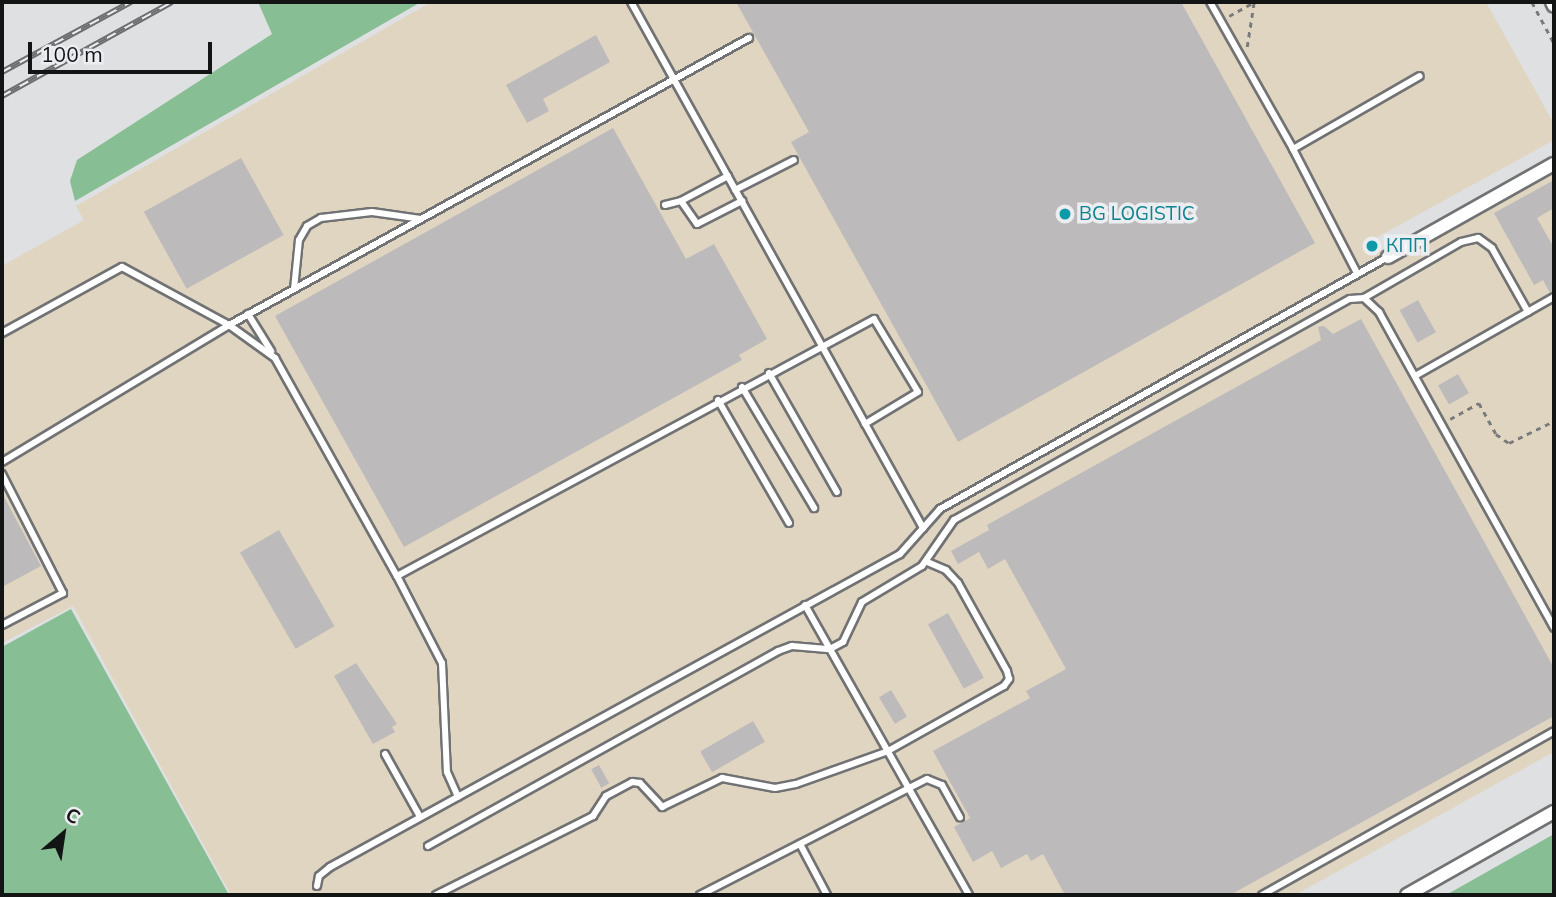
<!DOCTYPE html>
<meta charset="utf-8">
<style>
body{margin:0}
#map{position:relative;width:1556px;height:897px;overflow:hidden;background:#dfe0e2;font-family:Mulish,sans-serif}
div>[style]{position:absolute}
.industrial>*{inset:0;background:#e0d5c1}
.green>*{inset:0;background:#88be93}
.building>*{inset:0;background:#bdbabb;transform-origin:0 0}
.path>*{height:2.5px;margin-top:-1.25px;transform-origin:0;background:repeating-linear-gradient(90deg,#7a7b7c 0 5px,transparent 0 10px)}
.roads{filter:drop-shadow(2px 0 #717274) drop-shadow(-2px 0 #717274) drop-shadow(0 2px #717274) drop-shadow(0 -2px #717274)}
.service>*{height:6px;margin:-3px;padding:0 3px;transform-origin:3px;border-radius:3px;background:#fff}
.minor>*{height:12px;margin:-6px;padding:0 6px;transform-origin:6px;border-radius:6px;background:#fff}
.rail>*{height:6px;margin-top:-3px;transform-origin:0;background:repeating-linear-gradient(90deg,#ecedf0 0 10px,#6c6d6e 0 20px);box-sizing:border-box;border-block:2px solid #6c6d6e}
.dots>*{width:19px;height:19px;translate:-50% -50%;box-sizing:border-box;border:4px solid #ecedf0;border-radius:50%}
span{translate:-50% -50%;white-space:nowrap;text-align:center;line-height:1.15;-webkit-text-stroke:7px #ecedf0;paint-order:stroke}
.culture-label{font-size:19px;color:#0d838f}
.left{translate:0 -50%;text-align:left}
.frame{position:absolute;inset:0;border:4px solid #131414;pointer-events:none}
.north{position:absolute;left:28px;top:799px;width:70px;height:70px;-webkit-text-stroke:5px #ecedf0;paint-order:stroke;rotate:29deg;font-size:19px;font-weight:700;line-height:28px;text-align:center;color:#131414}
.north::after{content:'';display:block;margin:auto;width:24px;height:32px;background:#131414;clip-path:polygon(50% 0,100% 100%,50% 72%,0 100%)}
.scale{position:absolute;left:28px;top:42px;width:184px;height:32px;box-sizing:border-box;border:4px solid #131414;border-top:0;padding-left:9px;font-size:21px;line-height:24px;white-space:nowrap;color:#131414;-webkit-text-stroke:5px #ecedf0;paint-order:stroke}
</style>
<div id="map">
<div class="industrial">
<div style="clip-path:polygon(431px 2px,1486px 2px,1554px 124px,1554px 140px,1374px 239px,1388px 264px,1554px 172px,1554px 752px,1295px 895px,231px 895px,73px 606px,2px 643px,2px 266px,84px 220px,76px 206px)"></div>
</div>
<div class="green">
<div style="clip-path:polygon(258px 2px,421px 2px,75px 201px,70px 181px,77px 160px,272px 34px)"></div>
<div style="clip-path:polygon(71px 609px,229px 895px,2px 895px,2px 647px)"></div>
<div style="clip-path:polygon(1554px 834px,1554px 895px,1446px 895px)"></div>
</div>
<div class="building">
<div style="clip-path:polygon(736px 2px,1181px 2px,1315px 243px,958px 442px,791px 142px,809px 132px)"></div>
<div style="clip-path:polygon(596px 35px,610px 62px,543px 99px,549px 111px,527px 123px,506px 85px)"></div>
<div style="clip-path:polygon(613px 128px,686px 259px,714px 244px,767px 339px,739px 355px,742px 360px,404px 547px,275px 316px)"></div>
<div style="left:241px;top:158px;width:88px;height:111px;rotate:61deg"></div>
<div style="clip-path:polygon(1554px 180px,1554px 208px,1537px 218px,1554px 248px,1554px 291px,1550px 293px,1543px 280px,1534px 285px,1494px 213px)"></div>
<div style="left:1373px;top:237px;width:15px;height:10px;rotate:62deg"></div>
<div style="left:1418px;top:300px;width:37px;height:21px;rotate:61deg"></div>
<div style="clip-path:polygon(1361px 319px,1554px 668px,1554px 716px,1230px 895px,1065px 895px,1043px 854px,1031px 861px,1027px 854px,1001px 868px,992px 851px,973px 862px,954px 827px,970px 818px,933px 751px,1030px 698px,1026px 691px,1066px 669px,1005px 559px,988px 569px,979px 552px,958px 564px,951px 551px,989px 530px,987px 525px,1321px 340px,1318px 327px,1324px 326px,1333px 334px)"></div>
<div style="left:1458px;top:374px;width:22px;height:23px;rotate:60deg"></div>
<div style="clip-path:polygon(2px 493px,41px 566px,2px 587px)"></div>
<div style="left:279px;top:530px;width:111px;height:45px;rotate:60deg"></div>
<div style="left:948px;top:613px;width:74px;height:23px;rotate:61deg"></div>
<div style="clip-path:polygon(356px 663px,397px 724px,392px 727px,395px 732px,373px 744px,334px 676px)"></div>
<div style="left:891px;top:690px;width:31px;height:14px;rotate:59deg"></div>
<div style="left:753px;top:721px;width:24px;height:61px;rotate:60deg"></div>
<div style="left:599px;top:765px;width:21px;height:9px;rotate:61deg"></div>
</div>
<div class="path">
<div style="left:1532px;top:2px;width:47px;rotate:61.8deg"></div>
<div style="left:1229px;top:16px;width:29px;rotate:-29deg"></div>
<div style="left:1247px;top:47px;width:46px;rotate:-81.2deg"></div>
<div style="left:1450px;top:419px;width:33px;rotate:-29deg"></div>
<div style="left:1479px;top:403px;width:35px;rotate:61deg"></div>
<div style="left:1496px;top:434px;width:16px;rotate:35deg"></div>
<div style="left:1509px;top:443px;width:50px;rotate:-26.1deg"></div>
</div>
<div class="roads">
<div class="service">
<div style="left:631px;top:2px;width:602px;rotate:60.96deg"></div>
<div style="left:1210px;top:2px;width:169px;rotate:60.5deg"></div>
<div style="left:728px;top:176px;width:53px;rotate:152deg"></div>
<div style="left:681px;top:201px;width:28px;rotate:55deg"></div>
<div style="left:697px;top:224px;width:51px;rotate:-27.1deg"></div>
<div style="left:735px;top:190px;width:66px;rotate:-27deg"></div>
<div style="left:665px;top:205px;width:16px;rotate:-14deg"></div>
<div style="left:1357px;top:273px;width:140px;rotate:-117.3deg"></div>
<div style="left:1293px;top:149px;width:146px;rotate:-29.9deg"></div>
<div style="left:294px;top:289px;width:49px;rotate:-84.2deg"></div>
<div style="left:299px;top:240px;width:16px;rotate:-60deg"></div>
<div style="left:307px;top:226px;width:16px;rotate:-30deg"></div>
<div style="left:321px;top:218px;width:51px;rotate:-6.7deg"></div>
<div style="left:372px;top:212px;width:49px;rotate:8.1deg"></div>
<div style="left:1528px;top:312px;width:73px;rotate:-119.4deg"></div>
<div style="left:1492px;top:248px;width:17px;rotate:-144deg"></div>
<div style="left:1478px;top:238px;width:17px;rotate:167deg"></div>
<div style="left:1461px;top:242px;width:112px;rotate:150deg"></div>
<div style="left:1364px;top:298px;width:21px;rotate:43deg"></div>
<div style="left:1379px;top:312px;width:361px;rotate:61deg"></div>
<div style="left:248px;top:314px;width:44px;rotate:58.1deg"></div>
<div style="left:2px;top:333px;width:137px;rotate:-28.8deg"></div>
<div style="left:122px;top:267px;width:122px;rotate:28.5deg"></div>
<div style="left:229px;top:325px;width:594px;rotate:-28.9deg"></div>
<div style="left:769px;top:373px;width:137px;rotate:60.3deg"></div>
<div style="left:1415px;top:376px;width:160px;rotate:-29.6deg"></div>
<div style="left:742px;top:387px;width:141px;rotate:59.2deg"></div>
<div style="left:718px;top:400px;width:142px;rotate:60deg"></div>
<div style="left:2px;top:462px;width:265px;rotate:-31.1deg"></div>
<div style="left:229px;top:325px;width:57px;rotate:35.7deg"></div>
<div style="left:275px;top:358px;width:250px;rotate:60.8deg"></div>
<div style="left:397px;top:576px;width:542px;rotate:-28.32deg"></div>
<div style="left:874px;top:319px;width:85px;rotate:58.9deg"></div>
<div style="left:918px;top:392px;width:62px;rotate:148.9deg"></div>
<div style="left:2px;top:474px;width:134px;rotate:62.9deg"></div>
<div style="left:63px;top:593px;width:69px;rotate:152.3deg"></div>
<div style="left:397px;top:576px;width:98px;rotate:62.7deg"></div>
<div style="left:442px;top:663px;width:109px;rotate:87.4deg"></div>
<div style="left:447px;top:772px;width:27px;rotate:66deg"></div>
<div style="left:805px;top:605px;width:333px;rotate:60.5deg"></div>
<div style="left:385px;top:754px;width:72px;rotate:60.9deg"></div>
<div style="left:800px;top:844px;width:58px;rotate:62.1deg"></div>
<div style="left:428px;top:846px;width:401px;rotate:-29.1deg"></div>
<div style="left:778px;top:651px;width:15px;rotate:-20deg"></div>
<div style="left:792px;top:646px;width:38px;rotate:5deg"></div>
<div style="left:830px;top:649px;width:15px;rotate:-28deg"></div>
<div style="left:843px;top:642px;width:44px;rotate:-64.6deg"></div>
<div style="left:862px;top:602px;width:70px;rotate:-31deg"></div>
<div style="left:922px;top:566px;width:56px;rotate:-55.2deg"></div>
<div style="left:954px;top:520px;width:453px;rotate:-29.2deg"></div>
<div style="left:1350px;top:299px;width:14px;rotate:-4deg"></div>
<div style="left:317px;top:886px;width:10px;rotate:-79deg"></div>
<div style="left:319px;top:876px;width:14px;rotate:-39deg"></div>
<div style="left:330px;top:867px;width:650px;rotate:-28.77deg"></div>
<div style="left:900px;top:554px;width:60px;rotate:-48.4deg"></div>
<div style="left:940px;top:509px;width:514px;rotate:-29.36deg"></div>
<div style="left:436px;top:895px;width:176px;rotate:-26.7deg"></div>
<div style="left:593px;top:816px;width:24px;rotate:-57deg"></div>
<div style="left:606px;top:796px;width:30px;rotate:-28deg"></div>
<div style="left:632px;top:782px;width:8px;rotate:7deg"></div>
<div style="left:640px;top:783px;width:33px;rotate:47deg"></div>
<div style="left:662px;top:807px;width:67px;rotate:-25.8deg"></div>
<div style="left:722px;top:778px;width:54px;rotate:10.7deg"></div>
<div style="left:775px;top:788px;width:21px;rotate:-11deg"></div>
<div style="left:796px;top:784px;width:98px;rotate:-19.7deg"></div>
<div style="left:888px;top:751px;width:133px;rotate:-29.3deg"></div>
<div style="left:1004px;top:686px;width:9px;rotate:-54deg"></div>
<div style="left:1009px;top:679px;width:8px;rotate:-104deg"></div>
<div style="left:1007px;top:671px;width:101px;rotate:-119.1deg"></div>
<div style="left:958px;top:583px;width:18px;rotate:-133deg"></div>
<div style="left:946px;top:570px;width:21px;rotate:-157deg"></div>
<div style="left:700px;top:895px;width:255px;rotate:-27.1deg"></div>
<div style="left:927px;top:779px;width:16px;rotate:22deg"></div>
<div style="left:942px;top:785px;width:37px;rotate:61deg"></div>
<div style="left:1262px;top:895px;width:335px;rotate:-29.3deg"></div>
</div>
<div class="minor">
<div style="left:1552px;top:2px;width:4px;rotate:63deg"></div>
<div style="left:1388px;top:257px;width:190px;rotate:-29.3deg"></div>
<div style="left:1407px;top:895px;width:169px;rotate:-29.5deg"></div>
</div>
</div>
<div class="rail">
<div style="left:2px;top:72px;width:147px;rotate:-28.5deg"></div>
<div style="left:2px;top:96px;width:194px;rotate:-28.9deg"></div>
</div>
<div class="dots">
<div style="left:1065px;top:214px;background:#0f9aa8"></div>
<div style="left:1372px;top:246px;background:#0f9aa8"></div>
</div>
<div class="culture-label">
<span class="left" style="left:1079px;top:214px">BG LOGISTIC</span>
<span class="left" style="left:1386px;top:246px">КПП</span>
</div>
<div class="frame"></div>
<div class="north">С</div>
<div class="scale">100 m</div>
</div>
